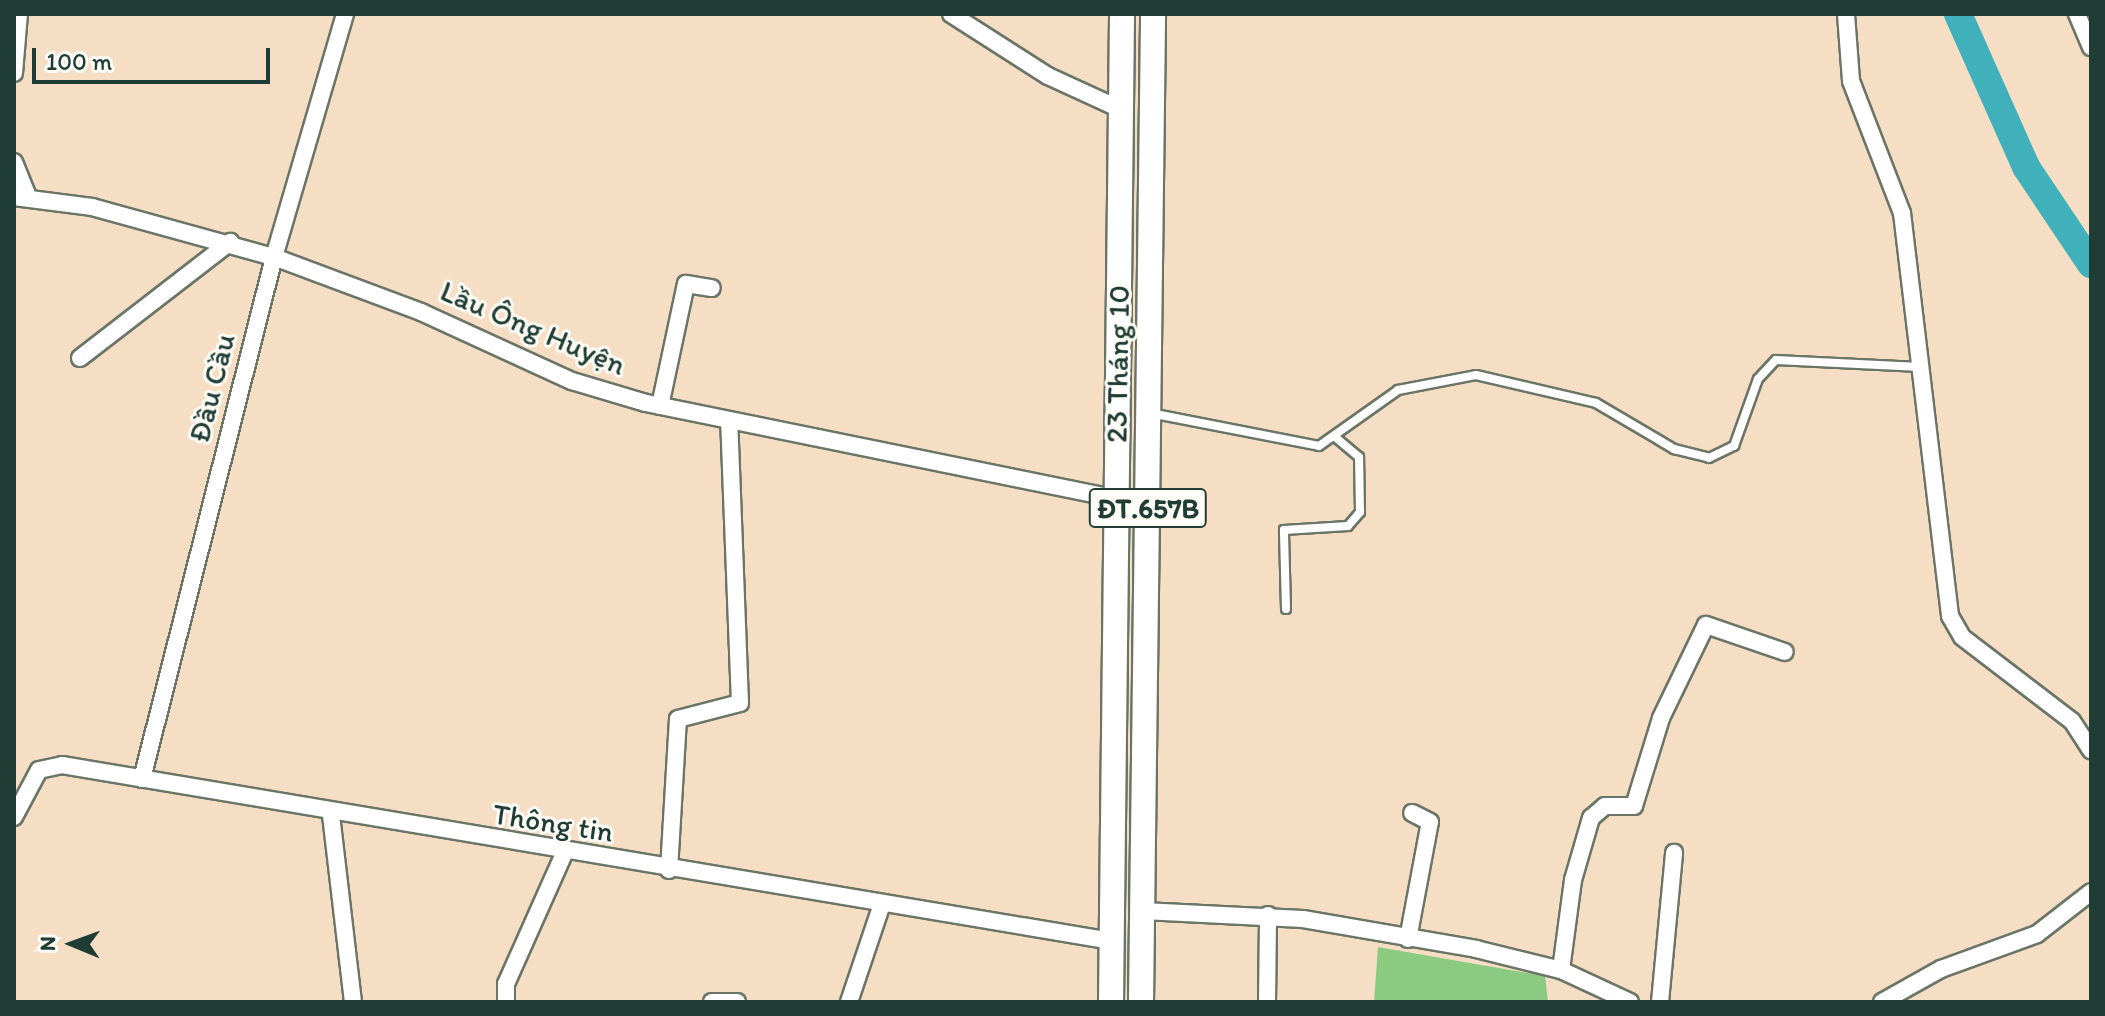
<!DOCTYPE html>
<meta charset="utf-8">
<style>
body{margin:0}
#map{position:relative;width:2105px;height:1016px;overflow:hidden;background:#f5dec4;font-family:Itim,sans-serif}
div>[style]{position:absolute}
.green>*{inset:0;background:#8bca81}
.river>*{height:28px;margin:-14px;padding:0 14px;transform-origin:14px;border-radius:14px;background:#40b0ba}
.roads{filter:drop-shadow(2px 0 #6a7566) drop-shadow(-2px 0 #6a7566) drop-shadow(0 2px #6a7566) drop-shadow(0 -2px #6a7566)}
.service>*{height:8px;margin:-4px;padding:0 4px;transform-origin:4px;border-radius:4px;background:#fff}
.minor>*{height:16px;margin:-8px;padding:0 8px;transform-origin:8px;border-radius:8px;background:#fff}
.primary>*{height:24px;margin:-12px;padding:0 12px;transform-origin:12px;border-radius:12px;background:#fff}
span{translate:-50% -50%;white-space:nowrap;text-align:center;line-height:1.15;-webkit-text-stroke:6px #fdfcf7;paint-order:stroke}
.shield-label span{padding:2px 6px;background:#fdfcf7;border:2px solid;border-radius:6px;-webkit-text-stroke-width:0}
.shield-label{font-size:28px;color:#1f3d34;font-weight:700}
.street-label{font-size:30px;color:#1f3d34}
.frame{position:absolute;inset:0;border:16px solid #1f3d34;pointer-events:none}
.north{position:absolute;left:32px;top:904px;width:80px;height:80px;-webkit-text-stroke:6px #fdfcf7;paint-order:stroke;rotate:271deg;font-size:22px;font-weight:700;line-height:32px;text-align:center;color:#1f3d34}
.north::after{content:'';display:block;margin:auto;width:28px;height:36px;background:#1f3d34;clip-path:polygon(50% 0,100% 100%,50% 72%,0 100%)}
.scale{position:absolute;left:32px;top:48px;width:238px;height:36px;box-sizing:border-box;border:4px solid #1f3d34;border-top:0;padding-left:10px;font-size:24px;line-height:28px;white-space:nowrap;color:#1f3d34;-webkit-text-stroke:6px #fdfcf7;paint-order:stroke}
</style>
<div id="map">
<div class="green">
<div style="clip-path:polygon(1378px 947px,1545px 976px,1548px 1002px,1374px 1002px)"></div>
</div>
<div class="river">
<div style="left:1958px;top:14px;width:167px;rotate:66deg"></div>
<div style="left:2026px;top:167px;width:117px;rotate:56.2deg"></div>
</div>
<div class="roads">
<div class="service">
<div style="left:1150px;top:413px;width:172px;rotate:11deg"></div>
<div style="left:1319px;top:446px;width:97px;rotate:-35.3deg"></div>
<div style="left:1398px;top:390px;width:79px;rotate:-10.9deg"></div>
<div style="left:1476px;top:375px;width:123px;rotate:13.1deg"></div>
<div style="left:1596px;top:403px;width:91px;rotate:30.5deg"></div>
<div style="left:1674px;top:449px;width:36px;rotate:14deg"></div>
<div style="left:1709px;top:458px;width:28px;rotate:-26deg"></div>
<div style="left:1734px;top:446px;width:71px;rotate:-70.3deg"></div>
<div style="left:1758px;top:379px;width:26px;rotate:-47deg"></div>
<div style="left:1776px;top:360px;width:144px;rotate:2.8deg"></div>
<div style="left:1286px;top:609px;width:79px;rotate:-91.5deg"></div>
<div style="left:1284px;top:530px;width:64px;rotate:-3.6deg"></div>
<div style="left:1348px;top:526px;width:18px;rotate:-49deg"></div>
<div style="left:1360px;top:512px;width:55px;rotate:-91deg"></div>
<div style="left:1359px;top:457px;width:30px;rotate:-140deg"></div>
</div>
<div class="minor">
<div style="left:951px;top:14px;width:115px;rotate:32.6deg"></div>
<div style="left:1048px;top:76px;width:81px;rotate:24.7deg"></div>
<div style="left:1846px;top:14px;width:67px;rotate:85.7deg"></div>
<div style="left:1851px;top:81px;width:142px;rotate:68.9deg"></div>
<div style="left:1902px;top:213px;width:406px;rotate:83.2deg"></div>
<div style="left:1950px;top:616px;width:24px;rotate:60deg"></div>
<div style="left:1962px;top:637px;width:138px;rotate:37.4deg"></div>
<div style="left:2072px;top:721px;width:35px;rotate:57deg"></div>
<div style="left:2077px;top:14px;width:36px;rotate:67deg"></div>
<div style="left:14px;top:73px;width:59px;rotate:-85.2deg"></div>
<div style="left:14px;top:162px;width:38px;rotate:68deg"></div>
<div style="left:14px;top:197px;width:79px;rotate:7.3deg"></div>
<div style="left:92px;top:207px;width:189px;rotate:15.4deg"></div>
<div style="left:274px;top:257px;width:157px;rotate:20.5deg"></div>
<div style="left:421px;top:312px;width:166px;rotate:24.6deg"></div>
<div style="left:572px;top:381px;width:77px;rotate:16.6deg"></div>
<div style="left:646px;top:403px;width:483px;rotate:11.5deg"></div>
<div style="left:80px;top:358px;width:190px;rotate:-37.7deg"></div>
<div style="left:660px;top:406px;width:125px;rotate:-78deg"></div>
<div style="left:686px;top:284px;width:26px;rotate:9deg"></div>
<div style="left:142px;top:779px;width:538px;rotate:-75.81deg"></div>
<div style="left:274px;top:257px;width:253px;rotate:-73.7deg"></div>
<div style="left:331px;top:815px;width:188px;rotate:83.3deg"></div>
<div style="left:14px;top:817px;width:53px;rotate:-62deg"></div>
<div style="left:39px;top:770px;width:24px;rotate:-12deg"></div>
<div style="left:62px;top:765px;width:1065px;rotate:9.52deg"></div>
<div style="left:669px;top:870px;width:151px;rotate:-86.6deg"></div>
<div style="left:678px;top:719px;width:64px;rotate:-14.5deg"></div>
<div style="left:740px;top:703px;width:281px;rotate:-92.2deg"></div>
<div style="left:1143px;top:911px;width:160px;rotate:2.9deg"></div>
<div style="left:1303px;top:919px;width:176px;rotate:9.8deg"></div>
<div style="left:1476px;top:949px;width:88px;rotate:13.9deg"></div>
<div style="left:1561px;top:970px;width:76px;rotate:24.9deg"></div>
<div style="left:1408px;top:939px;width:119px;rotate:-79.4deg"></div>
<div style="left:1430px;top:822px;width:20px;rotate:-153deg"></div>
<div style="left:1561px;top:970px;width:91px;rotate:-82.4deg"></div>
<div style="left:1573px;top:880px;width:65px;rotate:-73.8deg"></div>
<div style="left:1591px;top:818px;width:18px;rotate:-41deg"></div>
<div style="left:1605px;top:806px;width:29px"></div>
<div style="left:1634px;top:806px;width:92px;rotate:-72.9deg"></div>
<div style="left:1661px;top:718px;width:103px;rotate:-64.2deg"></div>
<div style="left:1706px;top:625px;width:83px;rotate:18.9deg"></div>
<div style="left:506px;top:1002px;width:18px;rotate:-90deg"></div>
<div style="left:506px;top:984px;width:142px;rotate:-66deg"></div>
<div style="left:712px;top:1002px;width:25px"></div>
<div style="left:849px;top:1002px;width:103px;rotate:-71.4deg"></div>
<div style="left:1267px;top:1002px;width:87px;rotate:-89.3deg"></div>
<div style="left:1660px;top:1002px;width:150px;rotate:-84.6deg"></div>
<div style="left:1882px;top:1002px;width:68px;rotate:-29.2deg"></div>
<div style="left:1941px;top:969px;width:102px;rotate:-20deg"></div>
<div style="left:2037px;top:934px;width:68px;rotate:-37.9deg"></div>
</div>
<div class="primary">
<div style="left:1111px;top:1002px;width:988px;rotate:-89.36deg"></div>
<div style="left:1141px;top:1002px;width:988px;rotate:-89.3deg"></div>
</div>
</div>
<div class="shield-label">
<span style="left:1148px;top:508px">ĐT.657B</span>
</div>
<div class="street-label">
<span style="left:533px;top:328px;rotate:23deg">Lầu Ông Huyện</span>
<span style="left:1118px;top:364px;rotate:-89deg">23 Tháng 10</span>
<span style="left:212px;top:388px;rotate:-76deg">Đầu Cầu</span>
<span style="left:553px;top:823px;rotate:9deg">Thông tin</span>
</div>
<div class="frame"></div>
<div class="north">N</div>
<div class="scale">100 m</div>
</div>
